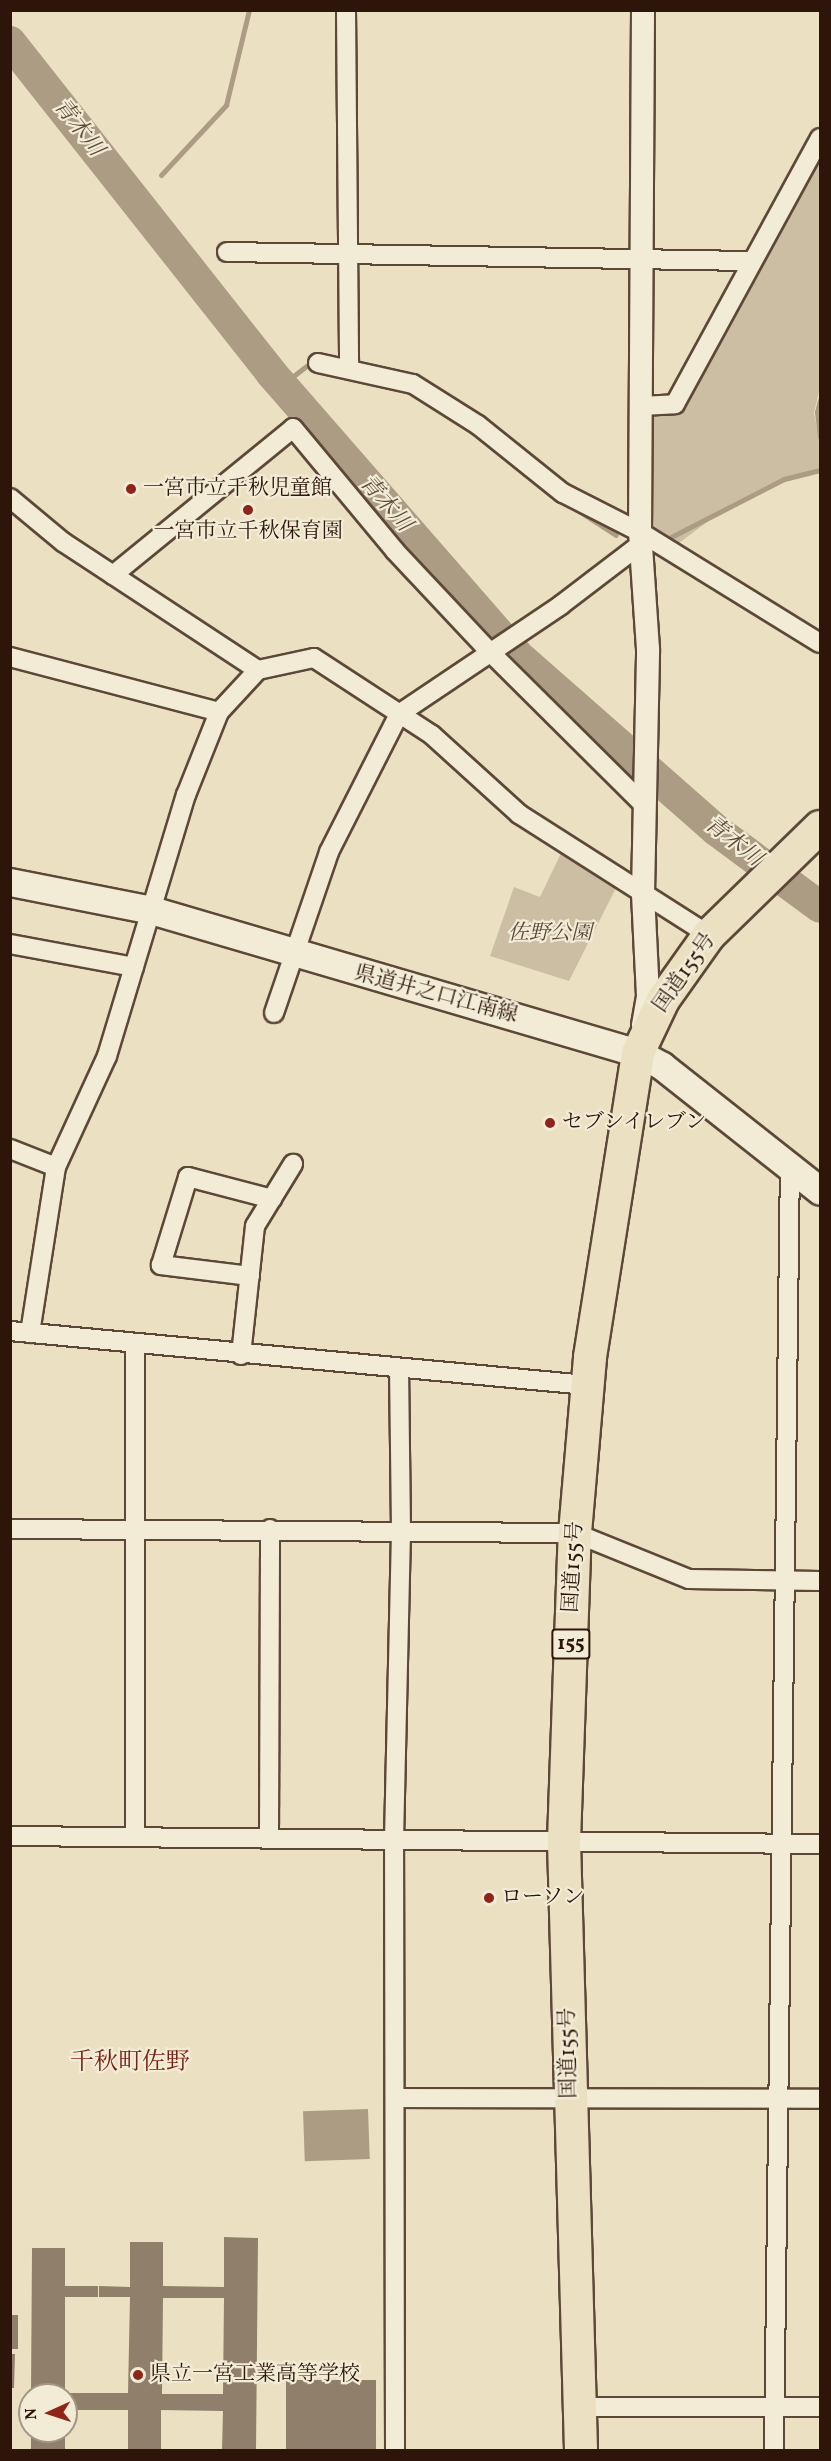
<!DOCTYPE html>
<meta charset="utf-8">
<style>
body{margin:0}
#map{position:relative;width:831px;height:2461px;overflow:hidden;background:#ebe1c2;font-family:Vollkorn,"Noto Serif JP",serif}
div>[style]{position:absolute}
.green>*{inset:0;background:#cbbea3}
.water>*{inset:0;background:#ab9c83;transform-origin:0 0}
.stream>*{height:5px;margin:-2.5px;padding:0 2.5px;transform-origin:2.5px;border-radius:2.5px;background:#ab9c83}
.river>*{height:32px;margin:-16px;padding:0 16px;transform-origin:16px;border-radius:16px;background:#ab9c83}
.building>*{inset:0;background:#907f6a;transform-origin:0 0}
.roads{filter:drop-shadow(2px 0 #5d4838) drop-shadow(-2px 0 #5d4838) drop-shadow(0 2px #5d4838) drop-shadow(0 -2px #5d4838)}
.minor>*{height:18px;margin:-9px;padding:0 9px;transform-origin:9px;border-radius:9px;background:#f2ecd7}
.tertiary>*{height:22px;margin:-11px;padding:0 11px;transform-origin:11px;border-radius:11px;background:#f2ecd7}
.secondary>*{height:27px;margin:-13.5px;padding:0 13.5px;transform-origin:13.5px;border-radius:13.5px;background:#f2ecd7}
.trunk>*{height:32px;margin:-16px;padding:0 16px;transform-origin:16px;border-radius:16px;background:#ebe1c2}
.dots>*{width:16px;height:16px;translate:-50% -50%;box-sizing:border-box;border:3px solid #f2ecd7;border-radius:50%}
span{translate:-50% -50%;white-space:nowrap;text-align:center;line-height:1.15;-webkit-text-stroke:4.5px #f2ecd7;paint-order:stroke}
.shield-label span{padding:2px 4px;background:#f2ecd7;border:2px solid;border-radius:4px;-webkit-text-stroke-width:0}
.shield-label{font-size:20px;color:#2e150a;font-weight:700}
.poi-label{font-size:21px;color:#2e150a}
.left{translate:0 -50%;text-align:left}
.park-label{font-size:21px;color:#5d4838;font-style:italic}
.street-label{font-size:21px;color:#2e150a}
.water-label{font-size:22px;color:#604b3a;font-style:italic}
.quarter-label{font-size:24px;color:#7a1f14}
.frame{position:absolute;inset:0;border:12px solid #2e150a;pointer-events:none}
.north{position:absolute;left:18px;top:2383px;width:60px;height:60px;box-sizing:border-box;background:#f2ecd7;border:2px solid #a49685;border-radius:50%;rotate:267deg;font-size:16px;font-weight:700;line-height:24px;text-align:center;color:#2e150a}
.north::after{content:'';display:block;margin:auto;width:21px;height:27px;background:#8f2418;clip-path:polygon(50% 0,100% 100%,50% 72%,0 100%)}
</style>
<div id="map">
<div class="green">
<div style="clip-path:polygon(820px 142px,820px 387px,814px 413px,820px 442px,820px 470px,784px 479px,722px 511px,675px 546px,642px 543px,641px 406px,675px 404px)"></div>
<div style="clip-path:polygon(564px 847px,617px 886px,569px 981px,490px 956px,514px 887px,540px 897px)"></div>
</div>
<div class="water">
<div style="left:368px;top:2109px;width:50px;height:65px;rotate:88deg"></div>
</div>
<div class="stream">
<div style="left:161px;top:175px;width:96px;rotate:-47.1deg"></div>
<div style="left:226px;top:105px;width:98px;rotate:-76.4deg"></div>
<div style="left:282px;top:385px;width:34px;rotate:-38deg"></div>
<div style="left:309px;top:364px;width:6px;rotate:9deg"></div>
<div style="left:820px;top:400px;width:12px;rotate:104deg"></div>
<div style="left:817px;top:412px;width:25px;rotate:83deg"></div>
<div style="left:577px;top:510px;width:46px;rotate:32.7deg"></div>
<div style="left:671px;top:537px;width:127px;rotate:-27.2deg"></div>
<div style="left:784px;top:479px;width:37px;rotate:-14deg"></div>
</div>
<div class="river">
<div style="left:10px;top:42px;width:423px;rotate:51.7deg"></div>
<div style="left:272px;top:374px;width:373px;rotate:48.9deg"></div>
<div style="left:517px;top:655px;width:265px;rotate:41.3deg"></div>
<div style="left:716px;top:830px;width:129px;rotate:36.5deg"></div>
</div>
<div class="building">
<div style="clip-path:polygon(evenodd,224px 2237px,258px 2238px,256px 2450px,222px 2450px,223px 2411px,161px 2410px,161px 2450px,128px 2450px,128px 2410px,66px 2410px,66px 2393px,128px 2393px,130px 2297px,99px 2297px,99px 2286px,130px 2287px,130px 2242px,163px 2242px,163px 2286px,224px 2287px,224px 2237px,163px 2298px,224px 2298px,223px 2394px,162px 2394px,163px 2298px)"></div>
<div style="clip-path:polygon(32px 2248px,65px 2248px,65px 2286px,98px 2286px,98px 2297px,65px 2297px,65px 2395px,31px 2395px)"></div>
<div style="left:10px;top:2315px;width:8px;height:34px"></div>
<div style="clip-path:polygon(10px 2354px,15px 2354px,14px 2388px,10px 2388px)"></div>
<div style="left:286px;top:2380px;width:90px;height:70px"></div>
<div style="left:31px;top:2431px;width:34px;height:19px"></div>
</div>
<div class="roads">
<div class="minor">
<div style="left:346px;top:10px;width:359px;rotate:89.5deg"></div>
<div style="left:227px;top:252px;width:523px;rotate:0.99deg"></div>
<div style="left:318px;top:363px;width:97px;rotate:12.5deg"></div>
<div style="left:413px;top:384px;width:77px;rotate:32.2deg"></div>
<div style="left:478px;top:425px;width:109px;rotate:38.7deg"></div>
<div style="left:563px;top:493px;width:86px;rotate:26.9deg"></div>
<div style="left:640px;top:532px;width:211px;rotate:31.7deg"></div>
<div style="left:641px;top:406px;width:34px;rotate:-3deg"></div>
<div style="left:675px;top:404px;width:303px;rotate:-61.4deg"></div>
<div style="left:10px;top:498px;width:69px;rotate:39.7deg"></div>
<div style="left:63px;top:542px;width:233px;rotate:33.3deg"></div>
<div style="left:113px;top:575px;width:232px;rotate:-39.2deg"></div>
<div style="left:293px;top:428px;width:160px;rotate:50.3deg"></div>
<div style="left:395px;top:551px;width:139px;rotate:46.8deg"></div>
<div style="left:490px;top:652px;width:217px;rotate:44.8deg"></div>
<div style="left:10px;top:657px;width:216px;rotate:14.7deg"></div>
<div style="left:10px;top:944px;width:126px;rotate:10.5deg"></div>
<div style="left:274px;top:1013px;width:170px;rotate:-71.1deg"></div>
<div style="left:329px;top:852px;width:155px;rotate:-63.1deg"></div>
<div style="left:399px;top:714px;width:195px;rotate:-33.9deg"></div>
<div style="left:561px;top:605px;width:102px;rotate:-37.4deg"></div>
<div style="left:10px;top:1149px;width:49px;rotate:21.4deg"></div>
<div style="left:250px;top:1276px;width:90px;rotate:-173deg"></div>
<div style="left:161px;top:1265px;width:92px;rotate:-72.9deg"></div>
<div style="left:188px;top:1177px;width:87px;rotate:14.7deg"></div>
<div style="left:10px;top:1331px;width:580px;rotate:5.35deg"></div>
<div style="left:30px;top:1333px;width:168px;rotate:-81.1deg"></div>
<div style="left:56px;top:1167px;width:122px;rotate:-65.3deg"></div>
<div style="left:107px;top:1056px;width:273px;rotate:-73.2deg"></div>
<div style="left:186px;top:795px;width:89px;rotate:-68.3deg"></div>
<div style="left:219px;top:712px;width:57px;rotate:-47.1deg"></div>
<div style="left:258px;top:670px;width:57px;rotate:-12.1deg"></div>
<div style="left:314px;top:658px;width:141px;rotate:33.1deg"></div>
<div style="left:432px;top:735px;width:118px;rotate:42.2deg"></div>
<div style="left:519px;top:814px;width:225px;rotate:32.5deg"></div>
<div style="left:241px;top:1355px;width:130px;rotate:-83.8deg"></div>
<div style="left:255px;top:1226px;width:73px;rotate:-58.5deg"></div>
<div style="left:10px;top:1529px;width:565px;rotate:0.41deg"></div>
<div style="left:575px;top:1533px;width:123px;rotate:22deg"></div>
<div style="left:689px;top:1579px;width:131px;rotate:0.9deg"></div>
<div style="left:10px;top:1836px;width:810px;rotate:0.57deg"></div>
<div style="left:135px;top:1836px;width:492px;rotate:-90deg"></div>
<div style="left:269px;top:1836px;width:307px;rotate:-89.8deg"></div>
<div style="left:395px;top:2098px;width:425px;rotate:0.1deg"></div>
<div style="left:580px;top:2407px;width:240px"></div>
<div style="left:395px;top:2450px;width:610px;rotate:-90.09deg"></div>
<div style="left:394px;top:1840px;width:310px;rotate:-88.7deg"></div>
<div style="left:401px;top:1530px;width:161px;rotate:-90.7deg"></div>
<div style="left:774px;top:2450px;width:1283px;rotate:-89.29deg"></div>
</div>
<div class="tertiary">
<div style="left:643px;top:1025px;width:29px;rotate:-80deg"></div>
<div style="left:648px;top:996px;width:102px;rotate:-92.8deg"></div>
<div style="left:643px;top:894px;width:245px;rotate:-88.8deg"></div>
<div style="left:648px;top:649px;width:117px;rotate:-93.9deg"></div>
<div style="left:640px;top:532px;width:522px;rotate:-89.67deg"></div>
</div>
<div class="secondary">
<div style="left:10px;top:882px;width:144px;rotate:11.2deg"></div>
<div style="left:151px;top:910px;width:508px;rotate:16.36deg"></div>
<div style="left:638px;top:1053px;width:27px;rotate:28deg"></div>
<div style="left:662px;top:1066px;width:201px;rotate:38.3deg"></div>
</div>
<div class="trunk">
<div style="left:581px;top:2450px;width:609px;rotate:-91.6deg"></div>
<div style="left:564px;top:1841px;width:308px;rotate:-88deg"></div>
<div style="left:575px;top:1533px;width:177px;rotate:-85.1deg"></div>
<div style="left:590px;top:1357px;width:308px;rotate:-81deg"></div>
<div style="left:638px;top:1053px;width:59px;rotate:-64.7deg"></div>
<div style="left:663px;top:1000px;width:80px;rotate:-54.7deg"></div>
<div style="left:709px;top:935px;width:155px;rotate:-44.2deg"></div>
</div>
</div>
<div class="dots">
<div style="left:131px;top:489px;background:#8f2418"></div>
<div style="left:248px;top:510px;background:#8f2418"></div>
<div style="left:550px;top:1123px;background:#8f2418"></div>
<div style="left:489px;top:1898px;background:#8f2418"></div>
<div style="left:138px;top:2375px;background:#8f2418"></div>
</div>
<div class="shield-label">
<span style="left:571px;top:1644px">155</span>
</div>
<div class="poi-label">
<span class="left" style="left:143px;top:489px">一宮市立千秋児童館</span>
<span style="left:248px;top:532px">一宮市立千秋保育園</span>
<span class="left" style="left:562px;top:1123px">セブンイレブン</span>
<span class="left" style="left:501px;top:1898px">ローソン</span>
<span class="left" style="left:150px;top:2375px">県立一宮工業高等学校</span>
</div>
<div class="park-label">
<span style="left:550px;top:934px">佐野公園</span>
</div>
<div class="street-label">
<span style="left:685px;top:973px;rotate:-55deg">国道155号</span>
<span style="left:436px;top:995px;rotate:15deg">県道井之口江南線</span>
<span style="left:574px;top:1567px;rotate:-87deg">国道155号</span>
<span style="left:569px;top:2053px;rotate:-91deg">国道155号</span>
</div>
<div class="water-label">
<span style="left:78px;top:128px;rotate:52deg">青木川</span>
<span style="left:385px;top:504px;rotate:49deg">青木川</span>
<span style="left:733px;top:842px;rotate:38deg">青木川</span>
</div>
<div class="quarter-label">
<span style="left:130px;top:2064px">千秋町佐野</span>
</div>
<div class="frame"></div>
<div class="north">N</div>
</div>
